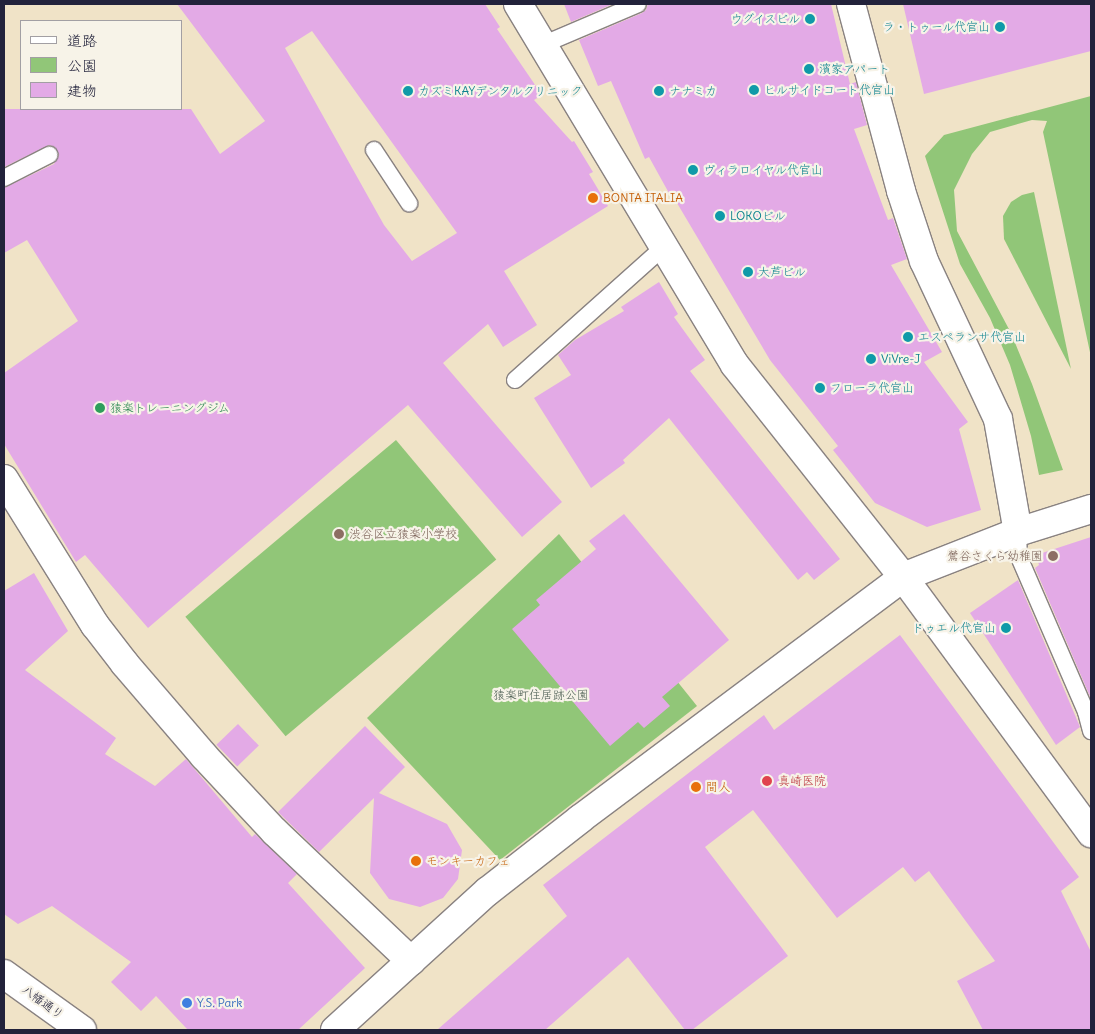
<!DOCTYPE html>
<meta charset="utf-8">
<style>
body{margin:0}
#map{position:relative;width:1095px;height:1034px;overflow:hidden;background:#f0e3c7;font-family:Delius,"Klee One",sans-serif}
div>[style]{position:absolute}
.green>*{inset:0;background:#91c678;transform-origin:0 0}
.building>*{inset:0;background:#e3aae6;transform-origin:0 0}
.roads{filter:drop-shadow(1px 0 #898281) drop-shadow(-1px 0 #898281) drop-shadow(0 1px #898281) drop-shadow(0 -1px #898281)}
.lane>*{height:16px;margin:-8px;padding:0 8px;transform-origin:8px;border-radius:8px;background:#fff}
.street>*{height:28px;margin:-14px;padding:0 14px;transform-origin:14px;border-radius:14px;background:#fff}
.secondary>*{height:28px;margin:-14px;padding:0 14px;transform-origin:14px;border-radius:14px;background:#fff}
.dots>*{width:14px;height:14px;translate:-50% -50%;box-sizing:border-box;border:2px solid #f7f3e8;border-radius:50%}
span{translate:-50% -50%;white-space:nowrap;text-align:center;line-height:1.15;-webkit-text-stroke:4.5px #f7f3e8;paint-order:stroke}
.culture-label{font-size:12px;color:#0d838f}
.right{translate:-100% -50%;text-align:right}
.left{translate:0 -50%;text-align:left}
.food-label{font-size:12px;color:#c56008}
.leisure-label{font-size:12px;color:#27864d}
.education-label{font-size:12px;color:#785e54}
.park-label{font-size:12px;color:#495b50}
.health-label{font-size:12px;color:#be3a42}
.street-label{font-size:12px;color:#22223b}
.shop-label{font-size:12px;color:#366cbe}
.frame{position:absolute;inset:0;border:5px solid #22223b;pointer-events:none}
.legend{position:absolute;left:20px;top:20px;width:162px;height:90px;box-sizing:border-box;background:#f7f3e8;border:1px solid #a29fa3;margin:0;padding:6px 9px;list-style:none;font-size:15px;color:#22223b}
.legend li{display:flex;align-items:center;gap:10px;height:25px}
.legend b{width:25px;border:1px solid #a29fa3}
</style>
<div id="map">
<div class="green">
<div style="clip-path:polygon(1091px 96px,1091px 357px,1043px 132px,1047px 121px,1032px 120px,990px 132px,972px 154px,954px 190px,957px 231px,1011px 333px,1032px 384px,1063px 470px,1039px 475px,1031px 436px,1010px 365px,990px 318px,960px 264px,925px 156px,944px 135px)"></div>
<div style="clip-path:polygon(1034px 192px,1071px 369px,1004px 239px,1003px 216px,1011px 202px,1022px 195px)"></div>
<div style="left:396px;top:440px;width:156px;height:275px;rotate:50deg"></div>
<div style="clip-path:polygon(559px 534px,697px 706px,500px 860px,367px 718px)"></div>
</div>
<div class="building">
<div style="clip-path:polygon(evenodd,177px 4px,485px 4px,500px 27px,497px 29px,542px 95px,534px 100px,572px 142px,574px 141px,593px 172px,589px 174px,608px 206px,504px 271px,537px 325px,503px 347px,488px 324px,443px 363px,562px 502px,522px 537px,408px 405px,148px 628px,85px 555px,76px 562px,4px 444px,4px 373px,78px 321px,27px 240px,4px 253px,4px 188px,54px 164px,59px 155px,55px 147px,49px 145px,4px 167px,4px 109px,191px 109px,220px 154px,265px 121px,177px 4px,312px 31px,457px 233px,412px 261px,384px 225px,285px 48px,312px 31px)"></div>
<div style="clip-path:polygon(564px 4px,613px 4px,571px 22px)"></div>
<div style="clip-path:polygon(648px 4px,831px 4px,850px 84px,856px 82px,867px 125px,854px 129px,888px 220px,893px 218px,907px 259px,891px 265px,942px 352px,924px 362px,968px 422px,959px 429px,981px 510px,927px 527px,875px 503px,833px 450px,838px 446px,770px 360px,677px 203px,675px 204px,649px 157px,645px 159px,611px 81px,598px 86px,579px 40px,642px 13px,646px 10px)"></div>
<div style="clip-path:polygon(903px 4px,1091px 4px,1091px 51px,924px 94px)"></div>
<div style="clip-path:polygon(659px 282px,678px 314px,674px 317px,705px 360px,690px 371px,840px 559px,814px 580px,807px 572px,798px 580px,669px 418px,623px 460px,625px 463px,591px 488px,534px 398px,571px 375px,558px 355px,575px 340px,624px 311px,621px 307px)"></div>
<div style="clip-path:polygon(624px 514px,729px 640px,662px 697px,670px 706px,644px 728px,638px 722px,610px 746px,512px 629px,540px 605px,536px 600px,596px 549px,589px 541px)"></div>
<div style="clip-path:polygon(1091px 537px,1091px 699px,1035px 568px,1039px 565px,1036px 555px)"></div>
<div style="clip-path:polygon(34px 573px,68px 631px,25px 670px,116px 738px,105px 754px,155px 786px,186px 759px,252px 837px,255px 834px,297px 874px,288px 883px,365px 968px,298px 1030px,188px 1030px,156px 996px,141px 1011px,111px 982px,131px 962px,52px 906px,18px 924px,4px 914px,4px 591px)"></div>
<div style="clip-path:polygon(1018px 580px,1080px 727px,1056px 745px,970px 613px)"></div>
<div style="clip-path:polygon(900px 635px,1079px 877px,1061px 891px,1091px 952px,1091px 1030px,983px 1030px,957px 981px,995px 961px,929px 871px,915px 882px,903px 867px,837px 918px,753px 810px,705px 847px,788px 956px,692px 1030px,685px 1030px,628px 957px,545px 1030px,437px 1030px,567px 916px,543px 885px,764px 715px,774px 730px)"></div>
<div style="left:238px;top:724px;width:30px;height:30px;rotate:46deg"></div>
<div style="clip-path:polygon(365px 726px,405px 767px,379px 793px,447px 824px,462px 850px,458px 879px,443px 898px,420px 907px,389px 899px,370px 873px,374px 798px,319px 852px,278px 812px)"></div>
</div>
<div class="roads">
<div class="lane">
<div style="left:542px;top:45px;width:104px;rotate:-23.1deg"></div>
<div style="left:374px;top:150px;width:64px;rotate:56.6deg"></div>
<div style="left:4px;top:178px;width:51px;rotate:-27.1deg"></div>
<div style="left:515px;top:380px;width:201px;rotate:-41.8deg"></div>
<div style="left:1018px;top:532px;width:25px;rotate:88deg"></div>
<div style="left:1019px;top:557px;width:169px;rotate:66.6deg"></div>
<div style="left:1086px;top:712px;width:20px;rotate:75deg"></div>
</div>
<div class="street">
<div style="left:851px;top:4px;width:194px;rotate:75deg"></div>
<div style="left:901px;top:191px;width:74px;rotate:71.8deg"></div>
<div style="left:924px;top:261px;width:174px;rotate:64.9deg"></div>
<div style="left:998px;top:419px;width:115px;rotate:80deg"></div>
<div style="left:4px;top:479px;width:172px;rotate:58.1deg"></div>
<div style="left:95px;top:625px;width:49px;rotate:52.4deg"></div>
<div style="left:125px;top:664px;width:121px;rotate:49.3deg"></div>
<div style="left:204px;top:756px;width:103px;rotate:47deg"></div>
<div style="left:274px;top:831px;width:189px;rotate:43.5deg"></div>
</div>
<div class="secondary">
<div style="left:518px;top:4px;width:421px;rotate:59deg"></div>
<div style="left:735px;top:365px;width:270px;rotate:51.6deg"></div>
<div style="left:903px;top:577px;width:318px;rotate:53.7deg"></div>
<div style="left:4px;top:974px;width:96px;rotate:35.7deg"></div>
<div style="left:335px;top:1030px;width:207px;rotate:-42.3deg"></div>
<div style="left:488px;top:891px;width:117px;rotate:-38deg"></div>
<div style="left:580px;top:819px;width:404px;rotate:-36.8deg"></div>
<div style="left:903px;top:577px;width:123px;rotate:-21.4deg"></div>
<div style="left:1018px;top:532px;width:77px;rotate:-17.5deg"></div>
</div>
</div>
<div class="dots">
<div style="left:810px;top:19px;background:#0f9aa8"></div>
<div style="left:1000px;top:27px;background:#0f9aa8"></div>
<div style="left:809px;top:69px;background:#0f9aa8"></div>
<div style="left:754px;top:90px;background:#0f9aa8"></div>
<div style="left:408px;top:91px;background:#0f9aa8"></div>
<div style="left:659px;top:91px;background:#0f9aa8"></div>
<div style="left:693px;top:170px;background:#0f9aa8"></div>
<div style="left:593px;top:198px;background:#e8710a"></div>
<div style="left:720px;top:216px;background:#0f9aa8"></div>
<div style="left:748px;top:272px;background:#0f9aa8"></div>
<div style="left:908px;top:337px;background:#0f9aa8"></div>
<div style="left:871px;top:359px;background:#0f9aa8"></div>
<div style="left:820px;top:388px;background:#0f9aa8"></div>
<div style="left:100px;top:408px;background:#2e9e5b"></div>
<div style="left:339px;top:534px;background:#8d6e63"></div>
<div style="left:1053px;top:556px;background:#8d6e63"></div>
<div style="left:1006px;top:628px;background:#0f9aa8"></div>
<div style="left:767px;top:781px;background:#e0444e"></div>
<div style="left:696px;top:787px;background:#e8710a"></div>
<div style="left:416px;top:861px;background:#e8710a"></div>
<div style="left:187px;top:1003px;background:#3f7fe0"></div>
</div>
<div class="culture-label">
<span class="right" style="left:800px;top:19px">ウグイスビル</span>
<span class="right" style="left:990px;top:27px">ラ・トゥール代官山</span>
<span class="left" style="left:819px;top:69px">濱家アパート</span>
<span class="left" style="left:764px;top:90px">ヒルサイドコート代官山</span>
<span class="left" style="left:418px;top:91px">カズミKAYデンタルクリニック</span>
<span class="left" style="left:669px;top:91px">ナナミカ</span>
<span class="left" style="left:703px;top:170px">ヴィラロイヤル代官山</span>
<span class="left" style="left:730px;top:216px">LOKOビル</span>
<span class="left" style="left:758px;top:272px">大芦ビル</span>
<span class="left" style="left:918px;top:337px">エスペランサ代官山</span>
<span class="left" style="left:881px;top:359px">ViVre-J</span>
<span class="left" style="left:830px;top:388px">フローラ代官山</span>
<span class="right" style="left:996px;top:628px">ドゥエル代官山</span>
</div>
<div class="food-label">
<span class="left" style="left:603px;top:198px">BONTA ITALIA</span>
<span class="left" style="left:706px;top:787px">間人</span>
<span class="left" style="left:426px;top:861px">モンキーカフェ</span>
</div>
<div class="leisure-label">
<span class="left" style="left:110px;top:408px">猿楽トレーニングジム</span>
</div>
<div class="education-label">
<span class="left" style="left:349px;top:534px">渋谷区立猿楽小学校</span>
<span class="right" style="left:1043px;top:556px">鶯谷さくら幼稚園</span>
</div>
<div class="park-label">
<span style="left:541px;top:695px">猿楽町住居跡公園</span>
</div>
<div class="health-label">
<span class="left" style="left:778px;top:781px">真崎医院</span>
</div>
<div class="street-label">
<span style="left:43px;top:1002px;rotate:36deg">八幡通り</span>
</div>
<div class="shop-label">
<span class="left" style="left:197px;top:1003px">Y.S. Park</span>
</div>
<div class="frame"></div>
<ul class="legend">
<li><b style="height:6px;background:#fff"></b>道路</li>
<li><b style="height:14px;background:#91c678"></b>公園</li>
<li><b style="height:14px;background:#e3aae6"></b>建物</li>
</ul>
</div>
